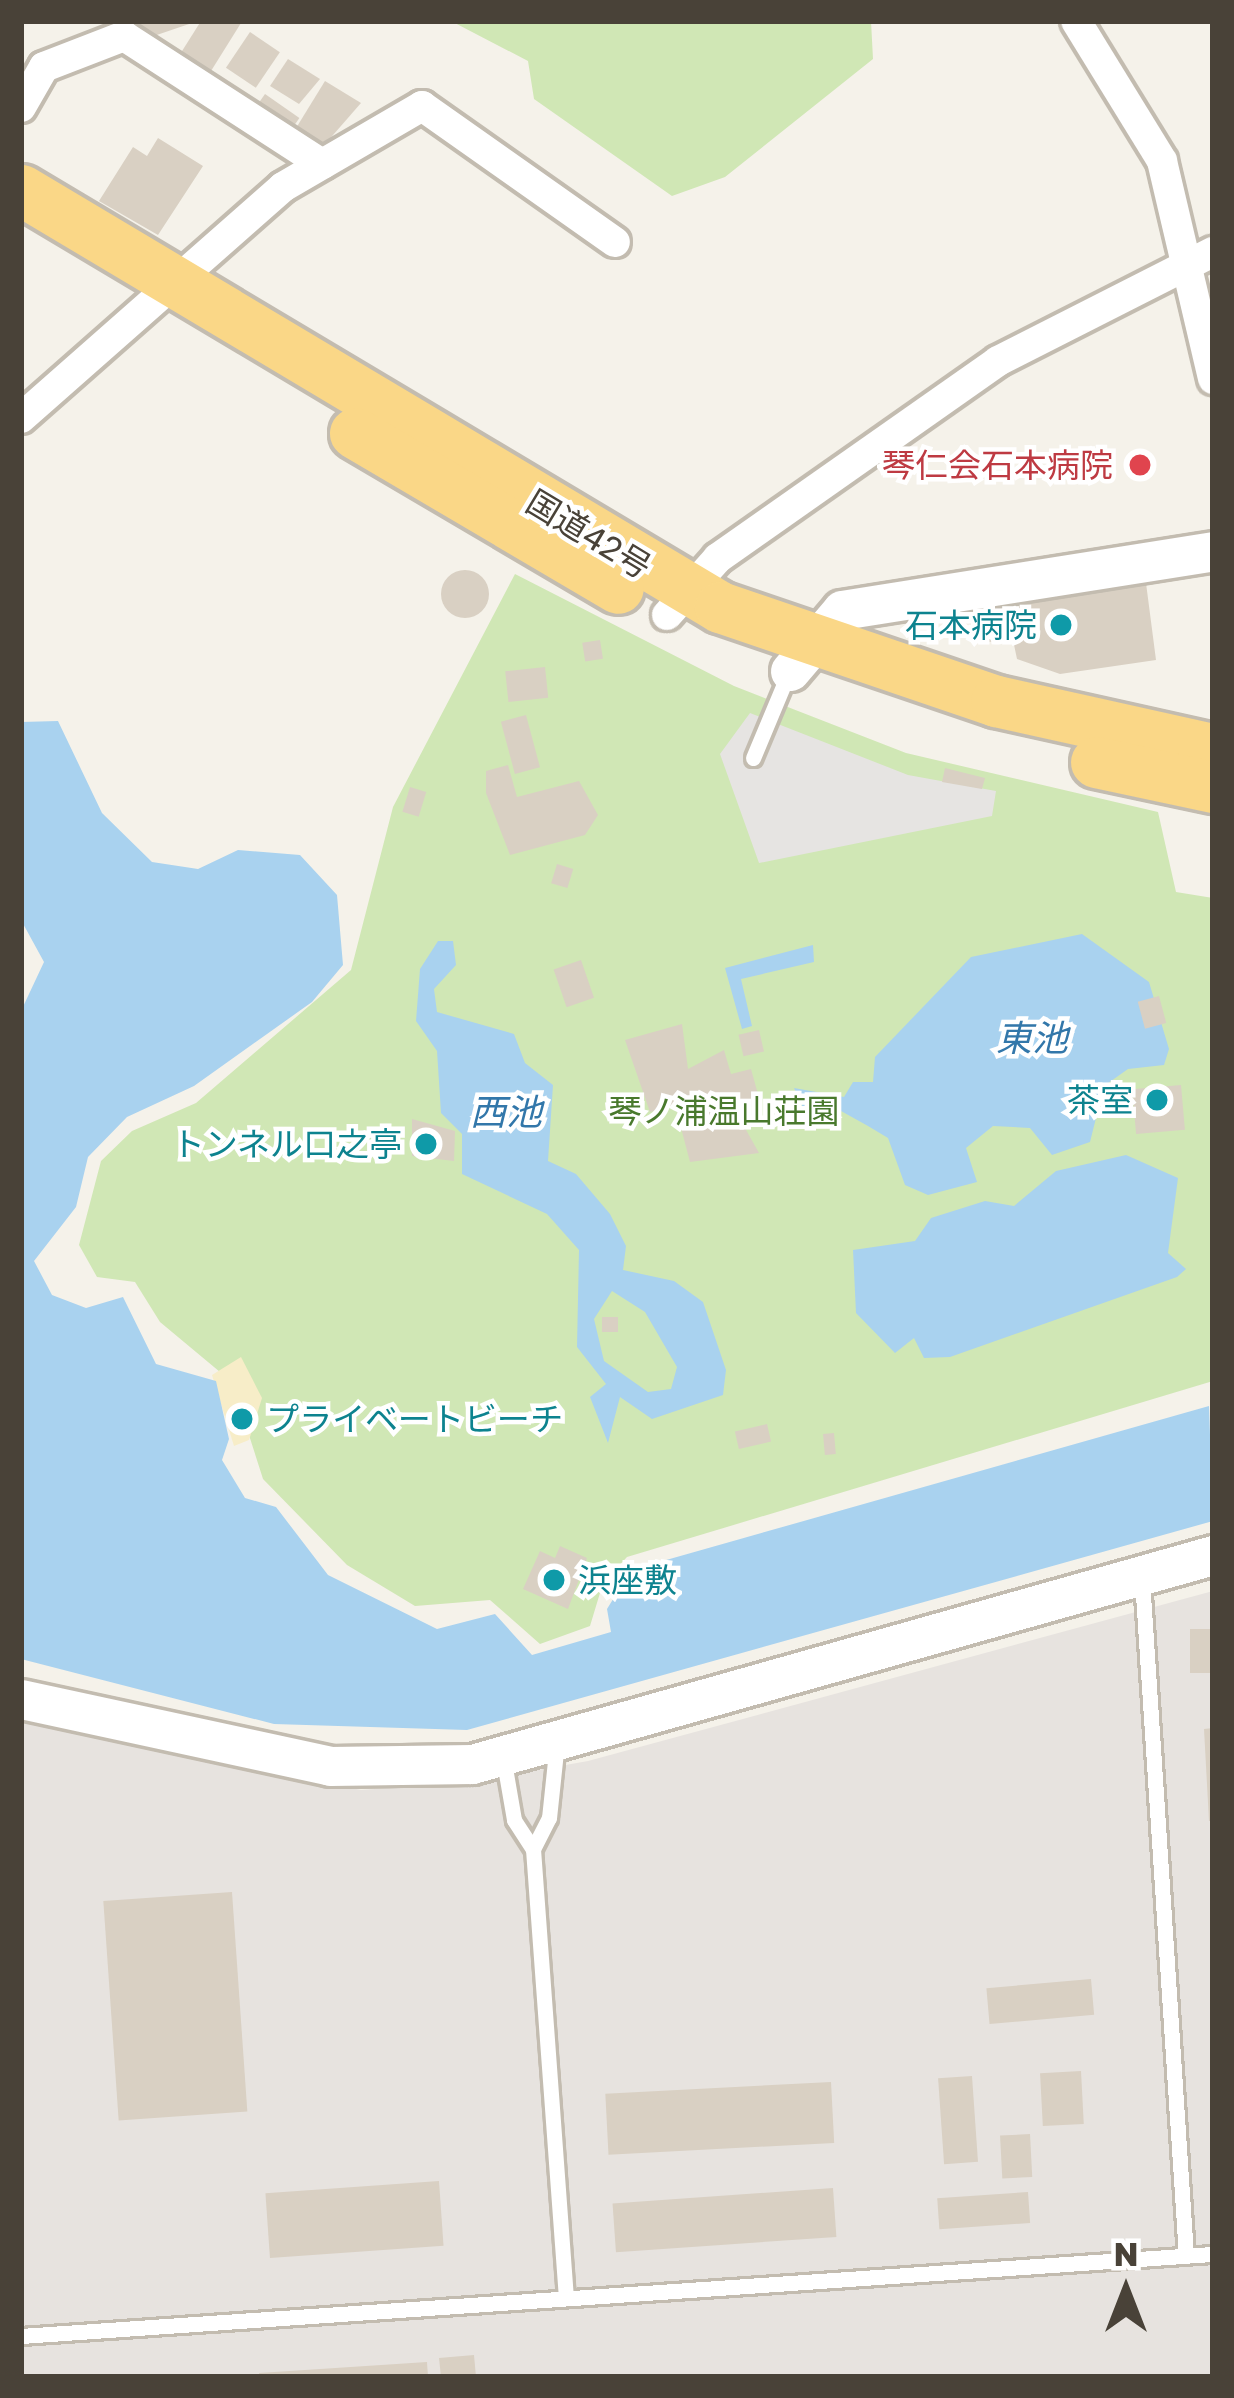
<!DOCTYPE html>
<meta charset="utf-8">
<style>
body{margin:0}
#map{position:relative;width:1234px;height:2398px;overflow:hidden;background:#f5f2ea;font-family:"Golos Text","Noto Sans JP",sans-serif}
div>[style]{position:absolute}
.industrial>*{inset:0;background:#e7e3df}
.green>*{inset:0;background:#d0e7b5}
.sand>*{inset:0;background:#f7edc8}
.parking>*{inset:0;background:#e6e4e2}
.water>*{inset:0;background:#a9d2ef}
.building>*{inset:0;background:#d9d0c3;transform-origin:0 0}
.round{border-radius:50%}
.roads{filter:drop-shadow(3px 0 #c3bcb0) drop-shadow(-3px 0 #c3bcb0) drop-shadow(0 3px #c3bcb0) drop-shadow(0 -3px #c3bcb0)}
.service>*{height:15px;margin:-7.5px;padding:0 7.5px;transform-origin:7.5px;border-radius:7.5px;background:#fff}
.minor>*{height:30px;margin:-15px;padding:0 15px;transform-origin:15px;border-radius:15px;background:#fff}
.tertiary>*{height:39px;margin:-19.5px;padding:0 19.5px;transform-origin:19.5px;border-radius:19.5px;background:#fff}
.trunk>*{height:51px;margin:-25.5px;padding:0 25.5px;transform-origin:25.5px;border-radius:25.5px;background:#fad787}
.dots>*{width:33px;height:33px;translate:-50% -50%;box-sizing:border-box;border:6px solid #fff;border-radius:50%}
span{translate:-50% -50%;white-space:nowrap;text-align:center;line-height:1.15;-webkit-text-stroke:9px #fff;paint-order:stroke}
.health-label{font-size:33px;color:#be3a42}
.right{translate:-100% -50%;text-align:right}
.street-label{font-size:33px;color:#494238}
.culture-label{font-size:33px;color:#0d838f}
.left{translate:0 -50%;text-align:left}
.park-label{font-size:33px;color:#49792d}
.water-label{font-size:36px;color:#3277aa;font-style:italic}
.frame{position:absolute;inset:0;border:24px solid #494238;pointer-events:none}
.north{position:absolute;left:1066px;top:2230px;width:120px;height:120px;-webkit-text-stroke:9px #fff;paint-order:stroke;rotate:0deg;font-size:33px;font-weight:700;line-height:48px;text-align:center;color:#494238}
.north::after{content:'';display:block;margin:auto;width:42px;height:54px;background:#494238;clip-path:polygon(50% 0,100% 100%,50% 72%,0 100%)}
</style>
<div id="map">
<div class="industrial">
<div style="clip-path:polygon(1213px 1591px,1213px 2377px,21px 2377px,21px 1722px,361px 1790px,470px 1782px,588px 1761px)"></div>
</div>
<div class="green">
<div style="clip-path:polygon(451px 21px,871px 21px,873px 59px,725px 177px,672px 196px,534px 99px,528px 61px)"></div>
<div style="clip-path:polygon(515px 574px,734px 686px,906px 753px,1158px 812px,1176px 892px,1213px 898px,1213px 1381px,627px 1557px,603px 1583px,590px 1626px,540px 1644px,490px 1600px,415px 1606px,347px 1565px,263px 1479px,232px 1382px,160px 1322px,135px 1282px,97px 1277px,79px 1245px,101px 1161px,132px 1131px,196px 1103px,351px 970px,393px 807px)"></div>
</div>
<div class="sand">
<div style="clip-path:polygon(241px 1357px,262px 1398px,249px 1440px,234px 1446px,212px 1375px)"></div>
</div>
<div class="parking">
<div style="clip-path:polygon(750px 713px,908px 775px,996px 791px,992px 816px,759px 863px,720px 754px)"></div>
</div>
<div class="water">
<div style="clip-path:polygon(58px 721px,102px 813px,152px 862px,198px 869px,238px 850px,300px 855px,337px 895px,343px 965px,312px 1002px,194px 1086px,127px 1117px,88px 1157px,76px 1207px,34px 1261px,52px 1295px,86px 1308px,123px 1297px,156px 1364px,216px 1381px,229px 1439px,222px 1460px,245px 1498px,276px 1507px,328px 1575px,437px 1629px,495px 1614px,532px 1655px,611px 1632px,607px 1609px,631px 1570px,1209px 1406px,1213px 1521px,467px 1730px,274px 1724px,21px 1659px,21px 1011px,44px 962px,21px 920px,21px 722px)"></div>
<div style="clip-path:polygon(1082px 934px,1149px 982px,1169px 1049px,1164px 1065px,1128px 1069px,1104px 1086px,1090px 1142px,1052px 1155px,1030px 1128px,993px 1126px,966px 1148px,977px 1182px,928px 1195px,905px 1185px,888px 1138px,868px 1126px,832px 1106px,812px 1128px,794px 1088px,844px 1097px,853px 1082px,873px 1082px,875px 1057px,971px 957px)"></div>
<div style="clip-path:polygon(evenodd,438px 941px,453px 941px,456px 965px,434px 989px,437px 1012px,514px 1034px,525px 1063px,553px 1085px,548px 1161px,576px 1174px,610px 1214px,626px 1246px,623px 1270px,674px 1281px,703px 1302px,726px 1370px,723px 1395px,652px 1419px,620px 1397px,608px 1443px,590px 1397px,606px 1384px,577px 1347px,579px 1250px,547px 1214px,462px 1174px,462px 1134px,441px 1113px,437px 1051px,416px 1021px,420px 969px,438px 941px,612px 1291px,645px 1312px,677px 1367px,671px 1389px,648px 1392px,604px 1361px,594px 1319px,612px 1291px)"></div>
<div style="clip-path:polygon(813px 945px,814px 962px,741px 979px,752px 1026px,742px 1029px,725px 968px)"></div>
<div style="clip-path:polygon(1126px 1155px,1178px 1178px,1168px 1253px,1186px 1269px,1177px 1277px,950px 1357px,924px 1358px,914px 1338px,895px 1353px,856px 1313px,853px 1250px,915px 1241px,931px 1218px,985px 1201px,1014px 1206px,1056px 1171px)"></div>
</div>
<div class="building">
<div style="clip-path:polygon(135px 21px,195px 21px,195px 22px,142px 40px)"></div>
<div style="clip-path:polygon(201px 21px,241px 23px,206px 79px,177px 59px)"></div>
<div style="left:250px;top:32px;width:36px;height:43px;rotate:34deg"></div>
<div style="clip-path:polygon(288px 59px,320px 79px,299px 104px,270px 86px)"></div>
<div style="clip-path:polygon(325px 81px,361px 103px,320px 150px,293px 133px)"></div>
<div style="left:265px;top:94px;width:42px;height:18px;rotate:35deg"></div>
<div style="clip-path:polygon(158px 138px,203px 166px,158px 235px,99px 201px,133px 147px,147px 156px)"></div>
<div class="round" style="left:441px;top:570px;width:48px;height:48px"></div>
<div style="clip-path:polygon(1146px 583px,1156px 660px,1060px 674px,1017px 659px,1013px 640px,974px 643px,967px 610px)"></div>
<div style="left:600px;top:640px;width:19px;height:18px;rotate:81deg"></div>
<div style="left:545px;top:667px;width:31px;height:40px;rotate:84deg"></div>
<div style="left:526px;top:715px;width:54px;height:26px;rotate:75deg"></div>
<div style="clip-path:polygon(508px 765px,517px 797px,579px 781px,598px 815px,585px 835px,510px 855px,486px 793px,486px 771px)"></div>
<div style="clip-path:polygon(945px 768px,985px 778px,982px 789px,942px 782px)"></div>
<div style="left:410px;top:787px;width:17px;height:26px;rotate:17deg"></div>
<div style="left:557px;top:864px;width:17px;height:20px;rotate:17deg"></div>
<div style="left:581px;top:960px;width:40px;height:29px;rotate:71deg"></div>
<div style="left:1159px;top:996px;width:28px;height:22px;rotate:75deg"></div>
<div style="clip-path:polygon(682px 1024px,688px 1069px,724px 1050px,731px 1074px,751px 1069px,761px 1105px,736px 1112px,759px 1153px,690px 1162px,675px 1105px,650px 1112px,625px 1040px)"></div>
<div style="left:759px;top:1030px;width:22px;height:21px;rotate:77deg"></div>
<div style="left:1181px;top:1085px;width:45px;height:49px;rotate:85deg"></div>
<div style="clip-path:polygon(412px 1119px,455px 1131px,454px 1161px,412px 1156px)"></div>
<div style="left:618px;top:1317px;width:15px;height:16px;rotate:90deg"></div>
<div style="left:767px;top:1424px;width:18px;height:33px;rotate:77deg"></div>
<div style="left:834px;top:1433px;width:21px;height:11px;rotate:85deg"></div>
<div style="clip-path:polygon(560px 1546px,587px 1558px,568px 1609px,523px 1589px,540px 1551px,555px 1558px)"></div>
<div style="left:1213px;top:1629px;width:44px;height:23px;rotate:90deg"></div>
<div style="clip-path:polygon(1213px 1728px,1213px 1821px,1209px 1821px,1204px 1729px)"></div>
<div style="left:232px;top:1892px;width:220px;height:129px;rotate:86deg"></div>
<div style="left:1091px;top:1979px;width:36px;height:105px;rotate:85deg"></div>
<div style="left:1081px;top:2071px;width:53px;height:41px;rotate:87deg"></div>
<div style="left:972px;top:2076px;width:86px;height:34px;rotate:86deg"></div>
<div style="left:831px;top:2082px;width:61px;height:226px;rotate:87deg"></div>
<div style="left:1030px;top:2134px;width:43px;height:30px;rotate:87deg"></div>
<div style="left:439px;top:2181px;width:65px;height:174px;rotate:86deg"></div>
<div style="left:833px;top:2188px;width:49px;height:221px;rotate:86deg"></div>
<div style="left:1028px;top:2192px;width:31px;height:91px;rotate:86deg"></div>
<div style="clip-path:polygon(474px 2355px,476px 2377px,441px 2377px,439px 2358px)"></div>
<div style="clip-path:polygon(427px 2362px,428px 2377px,260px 2377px,259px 2373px)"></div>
</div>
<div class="roads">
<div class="service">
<div style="left:753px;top:758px;width:93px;rotate:-67.3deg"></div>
<div style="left:1142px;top:1579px;width:678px;rotate:86.28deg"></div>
<div style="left:503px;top:1756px;width:65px;rotate:80.2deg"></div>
<div style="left:514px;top:1820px;width:35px;rotate:57deg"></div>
<div style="left:533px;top:1849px;width:448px;rotate:85.8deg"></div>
<div style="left:533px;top:1849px;width:35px;rotate:-63deg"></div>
<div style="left:549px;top:1818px;width:76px;rotate:-84deg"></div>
<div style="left:21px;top:2336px;width:1195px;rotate:-3.94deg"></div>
</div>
<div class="minor">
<div style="left:1076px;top:21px;width:164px;rotate:58.4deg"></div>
<div style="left:1162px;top:161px;width:224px;rotate:76.8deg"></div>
<div style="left:21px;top:107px;width:46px;rotate:-60.1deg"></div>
<div style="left:44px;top:67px;width:86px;rotate:-21.2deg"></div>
<div style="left:124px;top:36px;width:236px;rotate:32.9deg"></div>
<div style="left:21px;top:418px;width:349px;rotate:-41.4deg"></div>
<div style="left:283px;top:187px;width:161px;rotate:-30.2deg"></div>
<div style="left:422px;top:106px;width:236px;rotate:35.2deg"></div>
<div style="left:667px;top:615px;width:76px;rotate:-48.2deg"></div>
<div style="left:718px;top:558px;width:342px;rotate:-35.1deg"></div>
<div style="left:998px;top:361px;width:241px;rotate:-26.9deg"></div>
</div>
<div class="tertiary">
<div style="left:790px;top:671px;width:80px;rotate:-49.6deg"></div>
<div style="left:842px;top:610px;width:376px;rotate:-9deg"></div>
<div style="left:21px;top:1699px;width:316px;rotate:12.2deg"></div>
<div style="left:330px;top:1766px;width:142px;rotate:-0.8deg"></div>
<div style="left:472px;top:1764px;width:770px;rotate:-15.75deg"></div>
</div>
<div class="trunk">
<div style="left:21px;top:190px;width:814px;rotate:30.82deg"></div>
<div style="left:720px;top:607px;width:292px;rotate:18.8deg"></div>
<div style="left:996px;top:701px;width:222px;rotate:12.5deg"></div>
<div style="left:355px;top:433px;width:305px;rotate:30.5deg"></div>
<div style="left:1096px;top:762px;width:120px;rotate:12.1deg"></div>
</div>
</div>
<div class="dots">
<div style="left:1140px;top:465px;background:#e0444e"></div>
<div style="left:1061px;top:625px;background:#0f9aa8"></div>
<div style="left:1157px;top:1100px;background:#0f9aa8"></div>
<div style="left:426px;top:1144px;background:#0f9aa8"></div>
<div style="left:242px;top:1419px;background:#0f9aa8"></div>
<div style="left:554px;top:1580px;background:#0f9aa8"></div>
</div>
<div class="health-label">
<span class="right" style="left:1113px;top:465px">琴仁会石本病院</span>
</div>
<div class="street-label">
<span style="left:589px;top:534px;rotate:31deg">国道42号</span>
</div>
<div class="culture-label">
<span class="right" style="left:1037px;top:625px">石本病院</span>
<span class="right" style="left:1133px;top:1100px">茶室</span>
<span class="right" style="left:402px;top:1144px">トンネル口之亭</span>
<span class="left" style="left:266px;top:1419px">プライベートビーチ</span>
<span class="left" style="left:578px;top:1580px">浜座敷</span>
</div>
<div class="park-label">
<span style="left:724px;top:1111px">琴ノ浦温山荘園</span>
</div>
<div class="water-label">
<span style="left:1032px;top:1038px">東池</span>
<span style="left:506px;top:1112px">西池</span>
</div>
<div class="frame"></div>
<div class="north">N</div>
</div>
